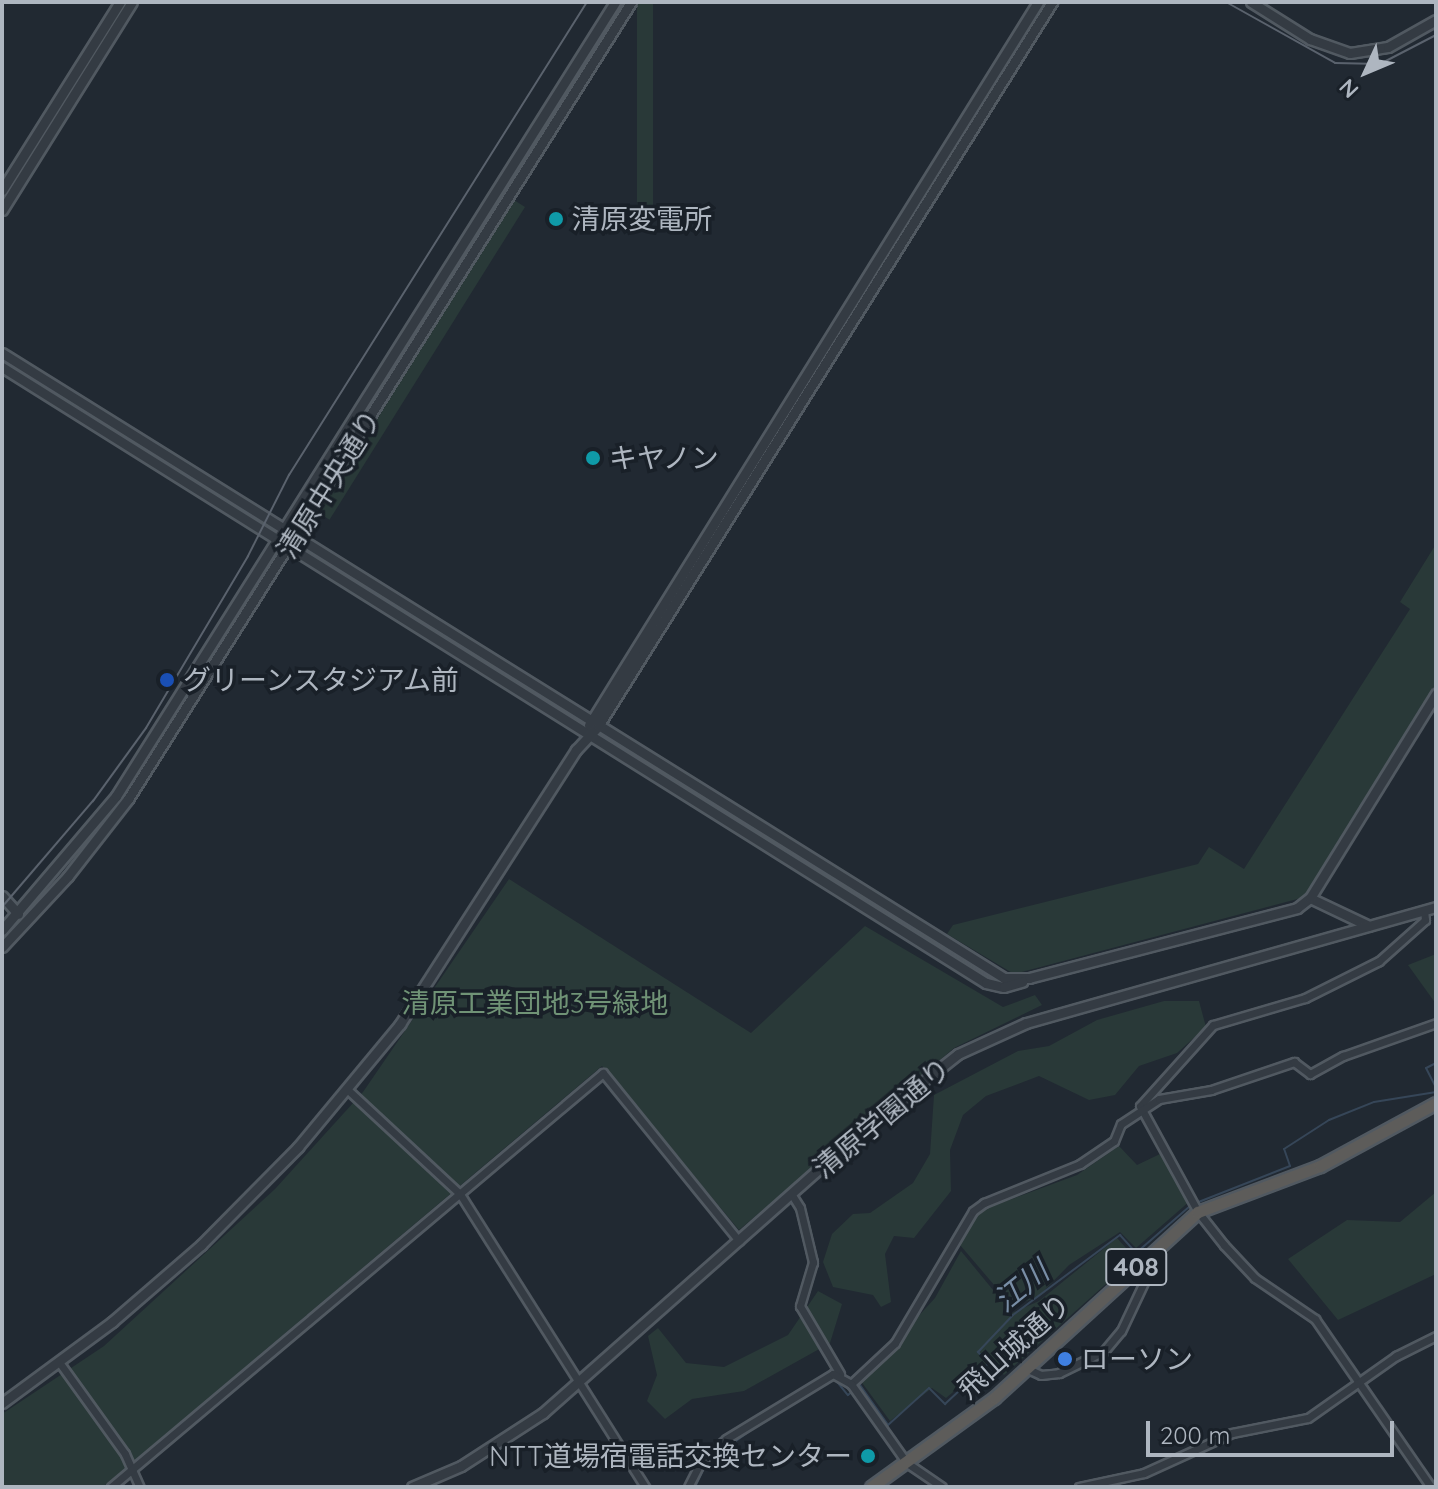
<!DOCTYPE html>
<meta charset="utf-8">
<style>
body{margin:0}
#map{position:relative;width:1438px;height:1489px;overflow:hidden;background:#212932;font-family:Quicksand,"Noto Sans JP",sans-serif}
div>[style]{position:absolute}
.green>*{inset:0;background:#293938;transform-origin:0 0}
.stream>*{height:2px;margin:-1px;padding:0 1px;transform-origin:1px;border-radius:1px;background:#364658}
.roads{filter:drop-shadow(2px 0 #515961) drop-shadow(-2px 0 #515961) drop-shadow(0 2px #515961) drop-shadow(0 -2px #515961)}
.minor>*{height:7px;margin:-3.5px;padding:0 3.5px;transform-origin:3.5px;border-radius:3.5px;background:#343b43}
.tertiary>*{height:9px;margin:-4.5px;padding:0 4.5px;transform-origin:4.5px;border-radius:4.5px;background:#343b43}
.trunk>*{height:11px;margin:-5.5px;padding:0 5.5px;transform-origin:5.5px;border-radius:5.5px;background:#5d5c5a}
.tram>*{height:2px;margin:-1px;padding:0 1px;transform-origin:1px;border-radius:1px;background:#5a626d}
.dots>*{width:22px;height:22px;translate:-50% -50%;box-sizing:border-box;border:4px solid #192028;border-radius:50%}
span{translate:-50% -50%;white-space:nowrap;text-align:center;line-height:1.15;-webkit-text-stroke:7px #192028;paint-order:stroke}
.shield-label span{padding:2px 6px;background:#192028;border:2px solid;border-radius:6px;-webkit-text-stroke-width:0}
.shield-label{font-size:26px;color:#aeb6c0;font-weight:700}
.poi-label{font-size:28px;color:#aeb6c0}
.left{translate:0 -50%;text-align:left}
.right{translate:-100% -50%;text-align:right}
.street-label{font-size:28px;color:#aeb6c0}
.park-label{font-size:28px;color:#709376}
.water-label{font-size:30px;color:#798ea6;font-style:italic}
.frame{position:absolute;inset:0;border:4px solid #aeb6c0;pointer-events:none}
.north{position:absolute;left:1326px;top:32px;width:80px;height:80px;-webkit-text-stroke:6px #192028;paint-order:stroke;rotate:226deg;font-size:22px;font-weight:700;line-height:32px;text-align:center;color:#aeb6c0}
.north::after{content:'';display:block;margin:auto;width:28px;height:36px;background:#aeb6c0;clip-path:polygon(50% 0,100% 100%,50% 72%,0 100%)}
.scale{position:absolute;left:1146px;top:1421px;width:248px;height:36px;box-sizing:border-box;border:4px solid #aeb6c0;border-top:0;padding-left:10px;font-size:24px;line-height:28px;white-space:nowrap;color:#aeb6c0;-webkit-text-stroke:6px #192028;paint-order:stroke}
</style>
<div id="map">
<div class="green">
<div style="left:637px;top:2px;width:16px;height:217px"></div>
<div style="left:514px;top:200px;width:13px;height:369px;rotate:32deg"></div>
<div style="clip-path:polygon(1436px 544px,1436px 685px,1305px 897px,1014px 974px,947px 934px,953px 925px,1198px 864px,1209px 847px,1244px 869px,1410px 609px,1400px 602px)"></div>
<div style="clip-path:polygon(509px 879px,751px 1033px,865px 926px,1003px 1007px,1035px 995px,1042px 1005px,954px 1048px,739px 1230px,602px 1066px,103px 1487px,2px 1487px,2px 1414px,104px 1346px,275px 1189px,363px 1092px)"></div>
<div style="clip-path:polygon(1436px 954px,1436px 1004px,1408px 965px)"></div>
<div style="clip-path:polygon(1164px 1001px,1199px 1001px,1206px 1027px,1177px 1053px,1139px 1066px,1115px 1095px,1089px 1100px,1039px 1076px,986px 1096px,963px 1115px,950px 1150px,951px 1191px,914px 1238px,894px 1236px,885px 1254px,891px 1302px,881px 1307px,873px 1295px,833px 1287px,823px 1262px,832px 1234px,853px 1214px,870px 1213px,913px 1183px,930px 1154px,934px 1095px,1018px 1051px,1049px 1046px,1097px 1020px)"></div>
<div style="clip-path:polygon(1119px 1146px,1137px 1165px,1160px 1154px,1190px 1201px,1136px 1248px,1120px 1232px,1069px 1265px,1038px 1297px,1012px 1306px,960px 1245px,979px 1211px,1077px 1175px)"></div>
<div style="clip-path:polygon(1436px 1192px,1436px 1274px,1338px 1320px,1288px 1259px,1347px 1220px,1400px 1222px)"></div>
<div style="clip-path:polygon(1117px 1238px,1135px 1258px,1004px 1375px,990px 1361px,946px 1398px,932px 1388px,890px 1421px,860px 1380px,935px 1298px,961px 1251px,1012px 1313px,1039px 1301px)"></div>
<div style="clip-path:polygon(818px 1291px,842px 1304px,830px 1343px,744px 1391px,692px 1399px,665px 1419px,647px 1401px,657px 1375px,648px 1336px,658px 1328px,686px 1363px,724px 1367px,788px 1335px)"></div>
</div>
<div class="stream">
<div style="left:1436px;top:1063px;width:11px;rotate:153deg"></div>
<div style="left:1426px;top:1068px;width:22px;rotate:63deg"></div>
<div style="left:1196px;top:1203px;width:101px;rotate:-21.5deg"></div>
<div style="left:1290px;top:1166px;width:18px;rotate:-109deg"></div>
<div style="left:1284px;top:1149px;width:54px;rotate:-32.8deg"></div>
<div style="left:1329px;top:1120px;width:48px;rotate:-21.8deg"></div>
<div style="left:1374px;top:1102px;width:63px;rotate:-9.2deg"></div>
<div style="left:814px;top:1390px;width:23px;rotate:-31deg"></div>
<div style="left:834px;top:1378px;width:22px;rotate:51deg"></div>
<div style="left:848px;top:1395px;width:16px;rotate:-40deg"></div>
<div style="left:860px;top:1385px;width:49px;rotate:55deg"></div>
<div style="left:888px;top:1425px;width:55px;rotate:-42.1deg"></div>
<div style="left:929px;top:1388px;width:23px;rotate:45deg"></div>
<div style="left:945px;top:1404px;width:60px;rotate:-43deg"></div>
<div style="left:989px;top:1363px;width:16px;rotate:-135deg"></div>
<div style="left:978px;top:1352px;width:51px;rotate:-46.6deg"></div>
<div style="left:1013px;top:1315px;width:134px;rotate:-36.8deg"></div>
<div style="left:1120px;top:1235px;width:24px;rotate:48deg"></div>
<div style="left:1136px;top:1253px;width:72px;rotate:-41deg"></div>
<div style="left:695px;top:1487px;width:28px;rotate:-64deg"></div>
<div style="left:707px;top:1462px;width:78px;rotate:-36.1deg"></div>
</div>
<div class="roads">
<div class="minor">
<div style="left:1424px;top:910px;width:10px;rotate:84deg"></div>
<div style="left:1425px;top:920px;width:62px;rotate:138.3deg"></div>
<div style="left:1379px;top:961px;width:83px;rotate:153.4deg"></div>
<div style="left:1305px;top:998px;width:96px;rotate:163.6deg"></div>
<div style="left:1213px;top:1025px;width:109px;rotate:132deg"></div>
<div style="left:1140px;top:1106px;width:121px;rotate:61.3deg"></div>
<div style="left:1198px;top:1212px;width:42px;rotate:51.8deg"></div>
<div style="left:1224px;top:1245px;width:45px;rotate:46.8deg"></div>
<div style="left:1255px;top:1278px;width:73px;rotate:34.3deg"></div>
<div style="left:1315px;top:1319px;width:204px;rotate:55.4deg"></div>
<div style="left:348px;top:1090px;width:153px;rotate:42.9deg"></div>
<div style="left:460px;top:1194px;width:347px;rotate:57.7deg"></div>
<div style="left:792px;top:1195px;width:15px;rotate:58deg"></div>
<div style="left:800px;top:1208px;width:56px;rotate:76.5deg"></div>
<div style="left:813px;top:1262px;width:46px;rotate:106.5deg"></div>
<div style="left:800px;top:1306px;width:79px;rotate:59.5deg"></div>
<div style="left:59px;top:1362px;width:113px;rotate:54.3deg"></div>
<div style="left:125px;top:1454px;width:36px;rotate:66deg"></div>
<div style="left:1028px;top:1369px;width:14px;rotate:25deg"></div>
<div style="left:1041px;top:1375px;width:18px;rotate:-6deg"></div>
<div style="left:1059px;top:1373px;width:50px;rotate:-26.1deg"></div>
<div style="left:1104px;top:1351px;width:26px;rotate:-50deg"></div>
<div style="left:1121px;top:1331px;width:63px;rotate:-64.7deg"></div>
<div style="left:1148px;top:1274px;width:19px;rotate:-87deg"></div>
<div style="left:851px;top:1384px;width:60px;rotate:-43deg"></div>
<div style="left:895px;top:1343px;width:153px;rotate:-59.4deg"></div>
<div style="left:973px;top:1211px;width:14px;rotate:-36deg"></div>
<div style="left:984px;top:1203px;width:104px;rotate:-22.1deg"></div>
<div style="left:1080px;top:1164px;width:41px;rotate:-34.1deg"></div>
<div style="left:1114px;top:1141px;width:18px;rotate:-68deg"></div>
<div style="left:1121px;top:1124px;width:45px;rotate:-33.3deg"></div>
<div style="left:1159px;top:1099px;width:53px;rotate:-9.8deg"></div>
<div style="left:1211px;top:1090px;width:88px;rotate:-18.6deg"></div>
<div style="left:1294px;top:1062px;width:20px;rotate:37deg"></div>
<div style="left:1310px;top:1074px;width:38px;rotate:-29deg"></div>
<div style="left:1343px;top:1056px;width:99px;rotate:-19.5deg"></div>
<div style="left:111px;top:1487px;width:643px;rotate:-40.08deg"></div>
<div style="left:603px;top:1073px;width:216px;rotate:51deg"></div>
<div style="left:688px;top:1487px;width:29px;rotate:-63deg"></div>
<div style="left:701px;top:1461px;width:33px;rotate:-41deg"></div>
<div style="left:726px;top:1439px;width:125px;rotate:-31.3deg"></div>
<div style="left:833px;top:1374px;width:21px;rotate:29deg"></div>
<div style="left:851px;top:1384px;width:97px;rotate:54.7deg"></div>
<div style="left:907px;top:1463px;width:42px;rotate:34.4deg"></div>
<div style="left:1079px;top:1487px;width:66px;rotate:-12.2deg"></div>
<div style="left:1144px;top:1473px;width:97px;rotate:-24.4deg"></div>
<div style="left:1232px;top:1433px;width:77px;rotate:-11.2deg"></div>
<div style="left:1308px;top:1418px;width:108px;rotate:-35.2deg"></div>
<div style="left:1396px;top:1356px;width:45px;rotate:-26.6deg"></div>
</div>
<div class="tertiary">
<div style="left:1251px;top:2px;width:70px;rotate:32.1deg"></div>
<div style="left:1310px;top:39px;width:42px;rotate:19.3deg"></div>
<div style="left:1350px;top:53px;width:38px;rotate:-9deg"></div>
<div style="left:1388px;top:47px;width:55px;rotate:-29.4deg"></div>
<div style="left:2px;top:190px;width:222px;rotate:-57.9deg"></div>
<div style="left:2px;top:210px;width:245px;rotate:-58deg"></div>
<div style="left:2px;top:353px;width:1181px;rotate:31.95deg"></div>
<div style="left:1004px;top:978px;width:25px"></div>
<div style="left:1029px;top:978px;width:277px;rotate:-14.6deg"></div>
<div style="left:1297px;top:908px;width:16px;rotate:-38deg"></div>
<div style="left:1310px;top:898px;width:65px;rotate:25.4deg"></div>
<div style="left:2px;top:367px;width:1161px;rotate:32.05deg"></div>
<div style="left:986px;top:983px;width:18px;rotate:13deg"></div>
<div style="left:1004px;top:987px;width:19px;rotate:-16deg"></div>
<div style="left:589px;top:725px;width:851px;rotate:-58.16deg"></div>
<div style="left:2px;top:896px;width:24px;rotate:48deg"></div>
<div style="left:1310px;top:898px;width:240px;rotate:-58.3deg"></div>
<div style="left:2px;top:930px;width:176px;rotate:-49.6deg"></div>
<div style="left:116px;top:796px;width:938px;rotate:-57.85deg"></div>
<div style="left:2px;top:947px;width:97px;rotate:-47.1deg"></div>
<div style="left:68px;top:876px;width:98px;rotate:-52.1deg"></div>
<div style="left:128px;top:799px;width:942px;rotate:-57.74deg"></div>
<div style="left:2px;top:1403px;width:137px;rotate:-36.4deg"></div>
<div style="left:112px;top:1322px;width:118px;rotate:-40.9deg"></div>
<div style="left:201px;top:1245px;width:138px;rotate:-45.3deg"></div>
<div style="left:298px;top:1147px;width:160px;rotate:-50.3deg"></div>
<div style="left:400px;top:1024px;width:326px;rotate:-57.3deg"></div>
<div style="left:576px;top:750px;width:33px;rotate:-47deg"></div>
<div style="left:598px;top:726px;width:855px;rotate:-57.91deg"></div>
<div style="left:412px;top:1487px;width:53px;rotate:-23.2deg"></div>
<div style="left:461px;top:1466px;width:98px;rotate:-32.9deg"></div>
<div style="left:543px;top:1413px;width:431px;rotate:-41.5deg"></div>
<div style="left:866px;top:1127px;width:117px;rotate:-38.4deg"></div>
<div style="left:958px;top:1054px;width:75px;rotate:-24.5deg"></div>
<div style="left:1026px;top:1023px;width:426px;rotate:-15.8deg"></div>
</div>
<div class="trunk">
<div style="left:871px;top:1487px;width:152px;rotate:-35.9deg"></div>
<div style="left:994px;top:1398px;width:276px;rotate:-42.4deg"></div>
<div style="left:1198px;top:1212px;width:130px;rotate:-20.7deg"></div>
<div style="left:1320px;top:1166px;width:132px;rotate:-28.5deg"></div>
</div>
</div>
<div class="tram">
<div style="left:1226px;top:2px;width:125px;rotate:29.2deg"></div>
<div style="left:1335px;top:63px;width:45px;rotate:1.3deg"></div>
<div style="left:1380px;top:64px;width:63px;rotate:-27.4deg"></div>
<div style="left:2px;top:907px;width:140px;rotate:-49.4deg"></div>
<div style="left:93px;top:801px;width:90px;rotate:-54deg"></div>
<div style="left:146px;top:728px;width:200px;rotate:-59.3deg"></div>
<div style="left:248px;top:556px;width:91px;rotate:-63.2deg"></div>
<div style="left:289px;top:475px;width:559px;rotate:-57.79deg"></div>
</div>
<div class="dots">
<div style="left:556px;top:219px;background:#0f9aa8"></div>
<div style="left:593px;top:458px;background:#0f9aa8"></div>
<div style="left:167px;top:680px;background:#1a4fb4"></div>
<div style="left:1065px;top:1359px;background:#3f7fe0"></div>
<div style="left:868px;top:1456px;background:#0f9aa8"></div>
</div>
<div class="shield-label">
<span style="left:1136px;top:1267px">408</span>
</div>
<div class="poi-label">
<span class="left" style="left:572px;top:219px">清原変電所</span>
<span class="left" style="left:609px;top:458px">キヤノン</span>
<span class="left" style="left:183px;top:680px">グリーンスタジアム前</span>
<span class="left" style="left:1081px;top:1359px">ローソン</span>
<span class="right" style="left:852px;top:1456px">NTT道場宿電話交換センター</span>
</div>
<div class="street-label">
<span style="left:329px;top:484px;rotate:-58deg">清原中央通り</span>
<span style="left:882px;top:1118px;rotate:-40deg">清原学園通り</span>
<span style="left:1014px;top:1346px;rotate:-42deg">飛山城通り</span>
</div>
<div class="park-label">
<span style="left:535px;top:1003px">清原工業団地3号緑地</span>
</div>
<div class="water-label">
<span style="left:1021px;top:1286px;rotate:-39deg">江川</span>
</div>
<div class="frame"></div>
<div class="north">N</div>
<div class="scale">200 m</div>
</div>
